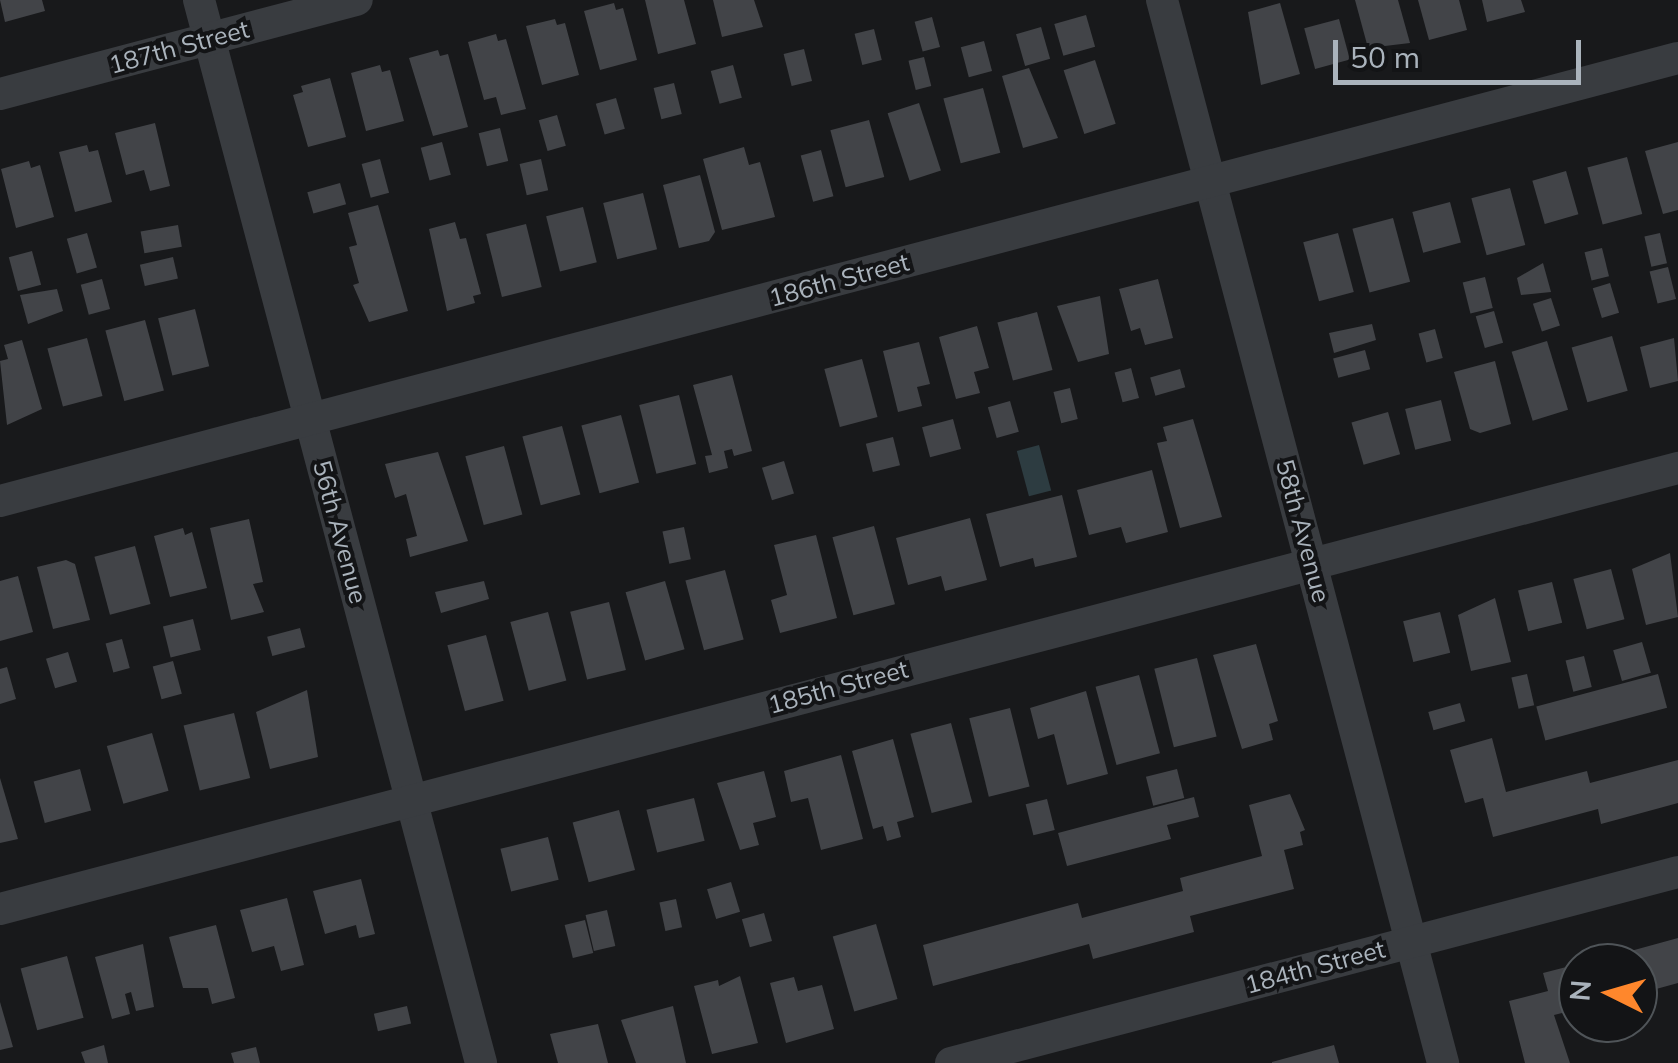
<!DOCTYPE html>
<style>
body{margin:0}
#map{position:relative;width:1678px;height:1063px;overflow:hidden;background:#18191b;font-family:Mulish,sans-serif}
div>[style]{position:absolute}
.water>*{inset:0;background:#2d3c41;transform-origin:0 0}
.building>*{inset:0;background:#424448;transform-origin:0 0}
.minor>*{height:32px;margin:-16px;padding:0 16px;transform-origin:16px;border-radius:16px;background:#393c40}
span{translate:-50% -50%;white-space:nowrap;text-align:center;line-height:1.15;-webkit-text-stroke:8px #131416;paint-order:stroke}
.street-label{font-size:25px;color:#aab3bc}
.north{position:absolute;left:1558px;top:943px;width:100px;height:100px;box-sizing:border-box;background:#131416;border:2px solid #4f5458;border-radius:50%;rotate:275deg;font-size:28px;font-weight:700;line-height:40px;text-align:center;color:#aab3bc}
.north::after{content:'';display:block;margin:auto;width:35px;height:45px;background:#ff872c;clip-path:polygon(50% 0,100% 100%,50% 72%,0 100%)}
.scale{position:absolute;left:1333px;top:40px;width:248px;height:45px;box-sizing:border-box;border:5px solid #aab3bc;border-top:0;padding-left:12px;font-size:30px;line-height:35px;white-space:nowrap;color:#aab3bc;-webkit-text-stroke:8px #131416;paint-order:stroke}
</style>
<div id="map">
<div class="water">
<div style="left:1039px;top:445px;width:47px;height:23px;rotate:75deg"></div>
</div>
<div class="building">
<div style="clip-path:polygon(0 0,42px 0,45px 11px,5px 22px)"></div>
<div style="clip-path:polygon(645px 0,684px 0,696px 44px,658px 54px)"></div>
<div style="clip-path:polygon(713px 0,754px 0,763px 27px,722px 37px)"></div>
<div style="clip-path:polygon(1355px 0,1398px 0,1410px 43px,1368px 48px)"></div>
<div style="clip-path:polygon(1418px 0,1459px 0,1467px 30px,1429px 40px)"></div>
<div style="clip-path:polygon(1482px 0,1521px 0,1525px 12px,1487px 22px)"></div>
<div style="clip-path:polygon(614px 3px,616px 10px,623px 8px,637px 60px,600px 70px,584px 11px)"></div>
<div style="clip-path:polygon(1280px 3px,1300px 74px,1261px 85px,1248px 12px)"></div>
<div style="left:1086px;top:15px;width:33px;height:33px;rotate:74deg"></div>
<div style="left:932px;top:17px;width:31px;height:18px;rotate:75deg"></div>
<div style="clip-path:polygon(555px 19px,557px 25px,565px 23px,579px 75px,542px 85px,526px 26px)"></div>
<div style="left:1339px;top:19px;width:42px;height:36px;rotate:75deg"></div>
<div style="left:1041px;top:27px;width:33px;height:26px;rotate:74deg"></div>
<div style="left:874px;top:29px;width:32px;height:20px;rotate:76deg"></div>
<div style="clip-path:polygon(496px 34px,498px 41px,506px 39px,526px 109px,501px 115px,496px 97px,484px 100px,468px 42px)"></div>
<div style="left:984px;top:41px;width:31px;height:24px;rotate:75deg"></div>
<div style="left:804px;top:49px;width:33px;height:21px;rotate:76deg"></div>
<div style="clip-path:polygon(438px 50px,440px 56px,448px 54px,468px 127px,433px 136px,409px 58px)"></div>
<div style="left:924px;top:57px;width:30px;height:16px;rotate:76deg"></div>
<div style="left:1095px;top:60px;width:67px;height:33px;rotate:72deg"></div>
<div style="clip-path:polygon(380px 65px,382px 72px,390px 70px,404px 121px,366px 131px,351px 73px)"></div>
<div style="left:733px;top:65px;width:34px;height:23px;rotate:75deg"></div>
<div style="clip-path:polygon(1029px 68px,1058px 138px,1023px 148px,1002px 76px)"></div>
<div style="clip-path:polygon(330px 78px,346px 137px,308px 147px,293px 95px,303px 92px,301px 86px)"></div>
<div style="left:674px;top:83px;width:32px;height:21px;rotate:76deg"></div>
<div style="left:983px;top:88px;width:67px;height:41px;rotate:75deg"></div>
<div style="left:616px;top:98px;width:32px;height:21px;rotate:74deg"></div>
<div style="left:919px;top:103px;width:71px;height:33px;rotate:72deg"></div>
<div style="left:557px;top:115px;width:32px;height:19px;rotate:74deg"></div>
<div style="left:869px;top:120px;width:59px;height:40px;rotate:75deg"></div>
<div style="clip-path:polygon(155px 123px,170px 186px,150px 191px,144px 170px,126px 175px,115px 133px)"></div>
<div style="left:500px;top:128px;width:34px;height:22px;rotate:76deg"></div>
<div style="left:442px;top:142px;width:34px;height:22px;rotate:75deg"></div>
<div style="clip-path:polygon(1678px 142px,1678px 210px,1663px 214px,1645px 151px)"></div>
<div style="clip-path:polygon(87px 145px,89px 152px,98px 150px,112px 202px,75px 212px,59px 152px)"></div>
<div style="clip-path:polygon(744px 147px,749px 165px,760px 162px,775px 217px,722px 230px,703px 159px)"></div>
<div style="left:821px;top:150px;width:48px;height:21px;rotate:75deg"></div>
<div style="left:1627px;top:157px;width:59px;height:41px;rotate:75deg"></div>
<div style="left:380px;top:159px;width:35px;height:19px;rotate:75deg"></div>
<div style="left:541px;top:159px;width:32px;height:22px;rotate:77deg"></div>
<div style="clip-path:polygon(29px 161px,31px 168px,40px 165px,54px 217px,16px 228px,1px 169px)"></div>
<div style="left:1566px;top:171px;width:45px;height:35px;rotate:74deg"></div>
<div style="clip-path:polygon(700px 175px,715px 232px,709px 241px,679px 248px,663px 185px)"></div>
<div style="left:340px;top:183px;width:22px;height:34px;rotate:74deg"></div>
<div style="left:1510px;top:188px;width:59px;height:40px;rotate:75deg"></div>
<div style="left:643px;top:193px;width:58px;height:41px;rotate:76deg"></div>
<div style="left:1450px;top:202px;width:42px;height:39px;rotate:75deg"></div>
<div style="clip-path:polygon(378px 205px,408px 311px,369px 322px,353px 285px,359px 283px,349px 247px,357px 245px,348px 213px)"></div>
<div style="left:583px;top:207px;width:57px;height:38px;rotate:76deg"></div>
<div style="left:1393px;top:218px;width:66px;height:42px;rotate:75deg"></div>
<div style="clip-path:polygon(455px 222px,460px 239px,466px 238px,481px 294px,473px 296px,475px 303px,447px 311px,429px 229px)"></div>
<div style="left:526px;top:224px;width:65px;height:41px;rotate:76deg"></div>
<div style="left:178px;top:225px;width:22px;height:38px;rotate:80deg"></div>
<div style="left:87px;top:233px;width:36px;height:21px;rotate:74deg"></div>
<div style="left:1338px;top:233px;width:61px;height:36px;rotate:75deg"></div>
<div style="left:1660px;top:233px;width:31px;height:16px;rotate:77deg"></div>
<div style="left:1602px;top:248px;width:29px;height:18px;rotate:76deg"></div>
<div style="left:32px;top:251px;width:35px;height:24px;rotate:75deg"></div>
<div style="left:173px;top:257px;width:22px;height:34px;rotate:77deg"></div>
<div style="clip-path:polygon(1543px 263px,1551px 292px,1521px 295px,1517px 278px)"></div>
<div style="left:1668px;top:267px;width:33px;height:19px;rotate:76deg"></div>
<div style="left:1485px;top:277px;width:32px;height:23px;rotate:76deg"></div>
<div style="left:102px;top:279px;width:31px;height:22px;rotate:75deg"></div>
<div style="clip-path:polygon(1158px 279px,1173px 338px,1145px 345px,1140px 328px,1131px 331px,1119px 289px)"></div>
<div style="left:1610px;top:283px;width:31px;height:18px;rotate:73deg"></div>
<div style="clip-path:polygon(57px 289px,63px 311px,28px 324px,20px 295px)"></div>
<div style="clip-path:polygon(1100px 296px,1109px 354px,1078px 362px,1057px 306px)"></div>
<div style="left:1551px;top:298px;width:29px;height:19px;rotate:72deg"></div>
<div style="left:195px;top:309px;width:59px;height:38px;rotate:76deg"></div>
<div style="left:1494px;top:311px;width:33px;height:19px;rotate:74deg"></div>
<div style="left:1037px;top:312px;width:60px;height:41px;rotate:75deg"></div>
<div style="left:145px;top:320px;width:73px;height:41px;rotate:75deg"></div>
<div style="clip-path:polygon(1372px 324px,1376px 340px,1334px 353px,1329px 333px)"></div>
<div style="clip-path:polygon(977px 326px,989px 368px,974px 372px,980px 393px,956px 399px,939px 337px)"></div>
<div style="left:1435px;top:329px;width:30px;height:17px;rotate:75deg"></div>
<div style="left:1612px;top:336px;width:57px;height:42px;rotate:74deg"></div>
<div style="left:87px;top:338px;width:60px;height:41px;rotate:75deg"></div>
<div style="clip-path:polygon(1674px 338px,1678px 381px,1650px 388px,1640px 347px)"></div>
<div style="clip-path:polygon(22px 340px,42px 409px,7px 425px,0 361px,8px 359px,4px 345px)"></div>
<div style="left:1547px;top:341px;width:72px;height:37px;rotate:73deg"></div>
<div style="clip-path:polygon(919px 342px,930px 384px,917px 387px,922px 406px,898px 412px,883px 351px)"></div>
<div style="left:1365px;top:350px;width:20px;height:33px;rotate:75deg"></div>
<div style="left:862px;top:359px;width:60px;height:39px;rotate:75deg"></div>
<div style="clip-path:polygon(1495px 361px,1511px 424px,1480px 433px,1470px 429px,1454px 372px)"></div>
<div style="left:1131px;top:368px;width:31px;height:17px;rotate:75deg"></div>
<div style="left:1180px;top:369px;width:19px;height:31px;rotate:74deg"></div>
<div style="clip-path:polygon(732px 375px,752px 451px,734px 456px,732px 449px,724px 451px,728px 468px,709px 473px,705px 456px,712px 455px,693px 385px)"></div>
<div style="left:1070px;top:388px;width:32px;height:17px;rotate:76deg"></div>
<div style="left:679px;top:395px;width:71px;height:41px;rotate:76deg"></div>
<div style="left:1441px;top:400px;width:42px;height:37px;rotate:76deg"></div>
<div style="left:1010px;top:401px;width:32px;height:23px;rotate:74deg"></div>
<div style="left:1388px;top:412px;width:44px;height:38px;rotate:74deg"></div>
<div style="left:621px;top:415px;width:70px;height:41px;rotate:75deg"></div>
<div style="left:953px;top:419px;width:31px;height:32px;rotate:75deg"></div>
<div style="clip-path:polygon(1193px 419px,1222px 517px,1180px 528px,1157px 443px,1167px 441px,1163px 427px)"></div>
<div style="left:562px;top:426px;width:71px;height:41px;rotate:75deg"></div>
<div style="left:893px;top:437px;width:29px;height:28px;rotate:76deg"></div>
<div style="left:504px;top:446px;width:71px;height:40px;rotate:75deg"></div>
<div style="clip-path:polygon(438px 452px,468px 541px,410px 557px,406px 539px,417px 536px,406px 494px,395px 498px,385px 464px)"></div>
<div style="left:784px;top:461px;width:34px;height:23px;rotate:73deg"></div>
<div style="clip-path:polygon(1152px 470px,1168px 532px,1126px 543px,1121px 527px,1089px 535px,1077px 490px)"></div>
<div style="clip-path:polygon(1062px 495px,1077px 557px,1035px 567px,1033px 558px,1000px 567px,986px 514px)"></div>
<div style="clip-path:polygon(970px 518px,987px 580px,945px 591px,941px 576px,908px 585px,896px 538px)"></div>
<div style="clip-path:polygon(249px 519px,263px 582px,253px 584px,264px 612px,231px 620px,210px 528px)"></div>
<div style="left:874px;top:526px;width:81px;height:43px;rotate:75deg"></div>
<div style="left:684px;top:527px;width:33px;height:22px;rotate:78deg"></div>
<div style="clip-path:polygon(183px 528px,185px 535px,192px 532px,207px 588px,170px 597px,154px 536px)"></div>
<div style="clip-path:polygon(816px 535px,837px 618px,780px 633px,771px 600px,787px 595px,774px 545px)"></div>
<div style="left:135px;top:546px;width:60px;height:42px;rotate:75deg"></div>
<div style="clip-path:polygon(1670px 553px,1678px 617px,1646px 625px,1632px 569px)"></div>
<div style="clip-path:polygon(66px 560px,75px 564px,90px 620px,53px 629px,37px 567px)"></div>
<div style="left:1611px;top:569px;width:52px;height:39px;rotate:75deg"></div>
<div style="left:725px;top:570px;width:72px;height:41px;rotate:75deg"></div>
<div style="clip-path:polygon(18px 576px,33px 632px,0 641px,0 581px)"></div>
<div style="clip-path:polygon(484px 581px,489px 599px,441px 613px,435px 592px)"></div>
<div style="left:665px;top:581px;width:71px;height:41px;rotate:74deg"></div>
<div style="left:1552px;top:582px;width:42px;height:35px;rotate:76deg"></div>
<div style="clip-path:polygon(1495px 598px,1511px 662px,1471px 671px,1458px 615px)"></div>
<div style="left:609px;top:602px;width:70px;height:40px;rotate:76deg"></div>
<div style="left:548px;top:612px;width:71px;height:39px;rotate:75deg"></div>
<div style="left:1440px;top:612px;width:42px;height:38px;rotate:76deg"></div>
<div style="left:193px;top:619px;width:32px;height:31px;rotate:76deg"></div>
<div style="left:300px;top:628px;width:20px;height:34px;rotate:75deg"></div>
<div style="left:486px;top:635px;width:68px;height:40px;rotate:75deg"></div>
<div style="left:122px;top:639px;width:30px;height:17px;rotate:75deg"></div>
<div style="left:1642px;top:642px;width:32px;height:30px;rotate:74deg"></div>
<div style="clip-path:polygon(1256px 644px,1278px 721px,1269px 724px,1273px 740px,1242px 749px,1213px 655px)"></div>
<div style="left:68px;top:652px;width:31px;height:23px;rotate:73deg"></div>
<div style="left:1584px;top:656px;width:32px;height:19px;rotate:76deg"></div>
<div style="left:1197px;top:658px;width:81px;height:44px;rotate:76deg"></div>
<div style="left:173px;top:661px;width:34px;height:21px;rotate:75deg"></div>
<div style="clip-path:polygon(7px 667px,16px 699px,0 704px,0 669px)"></div>
<div style="left:1527px;top:674px;width:32px;height:16px;rotate:77deg"></div>
<div style="left:1658px;top:674px;width:35px;height:126px;rotate:75deg"></div>
<div style="left:1139px;top:675px;width:81px;height:45px;rotate:75deg"></div>
<div style="clip-path:polygon(307px 690px,318px 757px,270px 769px,256px 712px)"></div>
<div style="clip-path:polygon(1086px 691px,1108px 774px,1067px 785px,1054px 734px,1038px 739px,1030px 708px)"></div>
<div style="left:1460px;top:703px;width:19px;height:33px;rotate:74deg"></div>
<div style="left:1010px;top:708px;width:81px;height:42px;rotate:76deg"></div>
<div style="left:234px;top:713px;width:67px;height:52px;rotate:76deg"></div>
<div style="left:951px;top:723px;width:82px;height:42px;rotate:75deg"></div>
<div style="left:152px;top:733px;width:60px;height:47px;rotate:74deg"></div>
<div style="clip-path:polygon(1492px 738px,1506px 792px,1587px 771px,1590px 783px,1678px 760px,1678px 803px,1601px 824px,1598px 809px,1493px 837px,1483px 798px,1465px 803px,1450px 750px)"></div>
<div style="clip-path:polygon(893px 739px,914px 817px,897px 822px,901px 837px,887px 841px,883px 826px,873px 829px,852px 751px)"></div>
<div style="clip-path:polygon(841px 755px,863px 839px,821px 850px,808px 798px,791px 802px,784px 771px)"></div>
<div style="left:80px;top:769px;width:43px;height:48px;rotate:75deg"></div>
<div style="left:1177px;top:769px;width:30px;height:32px;rotate:76deg"></div>
<div style="clip-path:polygon(764px 771px,776px 817px,753px 823px,759px 845px,740px 850px,717px 783px)"></div>
<div style="clip-path:polygon(0 778px,18px 839px,0 843px)"></div>
<div style="clip-path:polygon(1290px 794px,1305px 830px,1300px 832px,1303px 845px,1284px 850px,1294px 889px,1190px 916px,1194px 932px,1093px 959px,1089px 944px,933px 986px,923px 945px,1078px 903px,1082px 918px,1183px 891px,1180px 878px,1262px 856px,1249px 805px)"></div>
<div style="clip-path:polygon(1194px 797px,1199px 817px,1167px 825px,1171px 839px,1067px 866px,1058px 833px)"></div>
<div style="left:694px;top:798px;width:44px;height:49px;rotate:76deg"></div>
<div style="left:1047px;top:799px;width:32px;height:22px;rotate:76deg"></div>
<div style="left:619px;top:810px;width:62px;height:48px;rotate:75deg"></div>
<div style="left:548px;top:837px;width:44px;height:49px;rotate:76deg"></div>
<div style="clip-path:polygon(361px 879px,375px 934px,359px 938px,356px 925px,325px 934px,313px 891px)"></div>
<div style="left:731px;top:882px;width:31px;height:25px;rotate:73deg"></div>
<div style="clip-path:polygon(287px 898px,304px 965px,281px 971px,274px 946px,252px 952px,240px 910px)"></div>
<div style="left:676px;top:899px;width:29px;height:17px;rotate:78deg"></div>
<div style="left:607px;top:910px;width:37px;height:22px;rotate:77deg"></div>
<div style="left:764px;top:913px;width:29px;height:23px;rotate:74deg"></div>
<div style="left:585px;top:920px;width:34px;height:21px;rotate:76deg"></div>
<div style="left:876px;top:924px;width:78px;height:45px;rotate:74deg"></div>
<div style="clip-path:polygon(216px 925px,235px 998px,212px 1004px,208px 988px,183px 988px,169px 937px)"></div>
<div style="clip-path:polygon(1678px 938px,1678px 983px,1638px 994px,1638px 963px,1587px 963px)"></div>
<div style="clip-path:polygon(143px 944px,154px 1007px,136px 1011px,131px 992px,125px 994px,130px 1014px,112px 1019px,95px 957px)"></div>
<div style="left:67px;top:956px;width:64px;height:48px;rotate:75deg"></div>
<div style="clip-path:polygon(1578px 964px,1578px 1009px,1554px 1015px,1570px 1063px,1525px 1063px,1509px 1001px,1548px 991px,1543px 973px)"></div>
<div style="clip-path:polygon(740px 976px,758px 1043px,712px 1054px,694px 986px,718px 980px,719px 986px)"></div>
<div style="clip-path:polygon(794px 977px,798px 991px,822px 985px,834px 1029px,786px 1043px,770px 983px)"></div>
<div style="clip-path:polygon(0 1002px,13px 1047px,0 1050px)"></div>
<div style="left:407px;top:1006px;width:18px;height:34px;rotate:77deg"></div>
<div style="clip-path:polygon(673px 1006px,686px 1063px,636px 1063px,621px 1020px)"></div>
<div style="clip-path:polygon(598px 1024px,608px 1063px,558px 1063px,550px 1034px)"></div>
<div style="clip-path:polygon(104px 1045px,108px 1063px,85px 1063px,81px 1052px)"></div>
<div style="clip-path:polygon(1334px 1045px,1339px 1063px,1272px 1063px,1272px 1062px)"></div>
<div style="clip-path:polygon(256px 1047px,260px 1063px,234px 1063px,231px 1053px)"></div>
</div>
<div class="minor">
<div style="left:199px;top:0;width:1100px;rotate:75.14deg"></div>
<div style="left:1162px;top:0;width:1100px;rotate:75.19deg"></div>
<div style="left:0;top:94px;width:369px;rotate:-14.8deg"></div>
<div style="left:0;top:501px;width:1735px;rotate:-14.79deg"></div>
<div style="left:0;top:909px;width:1735px;rotate:-14.73deg"></div>
<div style="left:951px;top:1063px;width:752px;rotate:-14.72deg"></div>
</div>
<div class="street-label">
<span style="left:179px;top:47px;rotate:-15deg">187th Street</span>
<span style="left:839px;top:280px;rotate:-15deg">186th Street</span>
<span style="left:1303px;top:531px;rotate:75deg">58th Avenue</span>
<span style="left:340px;top:532px;rotate:75deg">56th Avenue</span>
<span style="left:838px;top:687px;rotate:-15deg">185th Street</span>
<span style="left:1315px;top:967px;rotate:-15deg">184th Street</span>
</div>
<div class="north">N</div>
<div class="scale">50 m</div>
</div>
